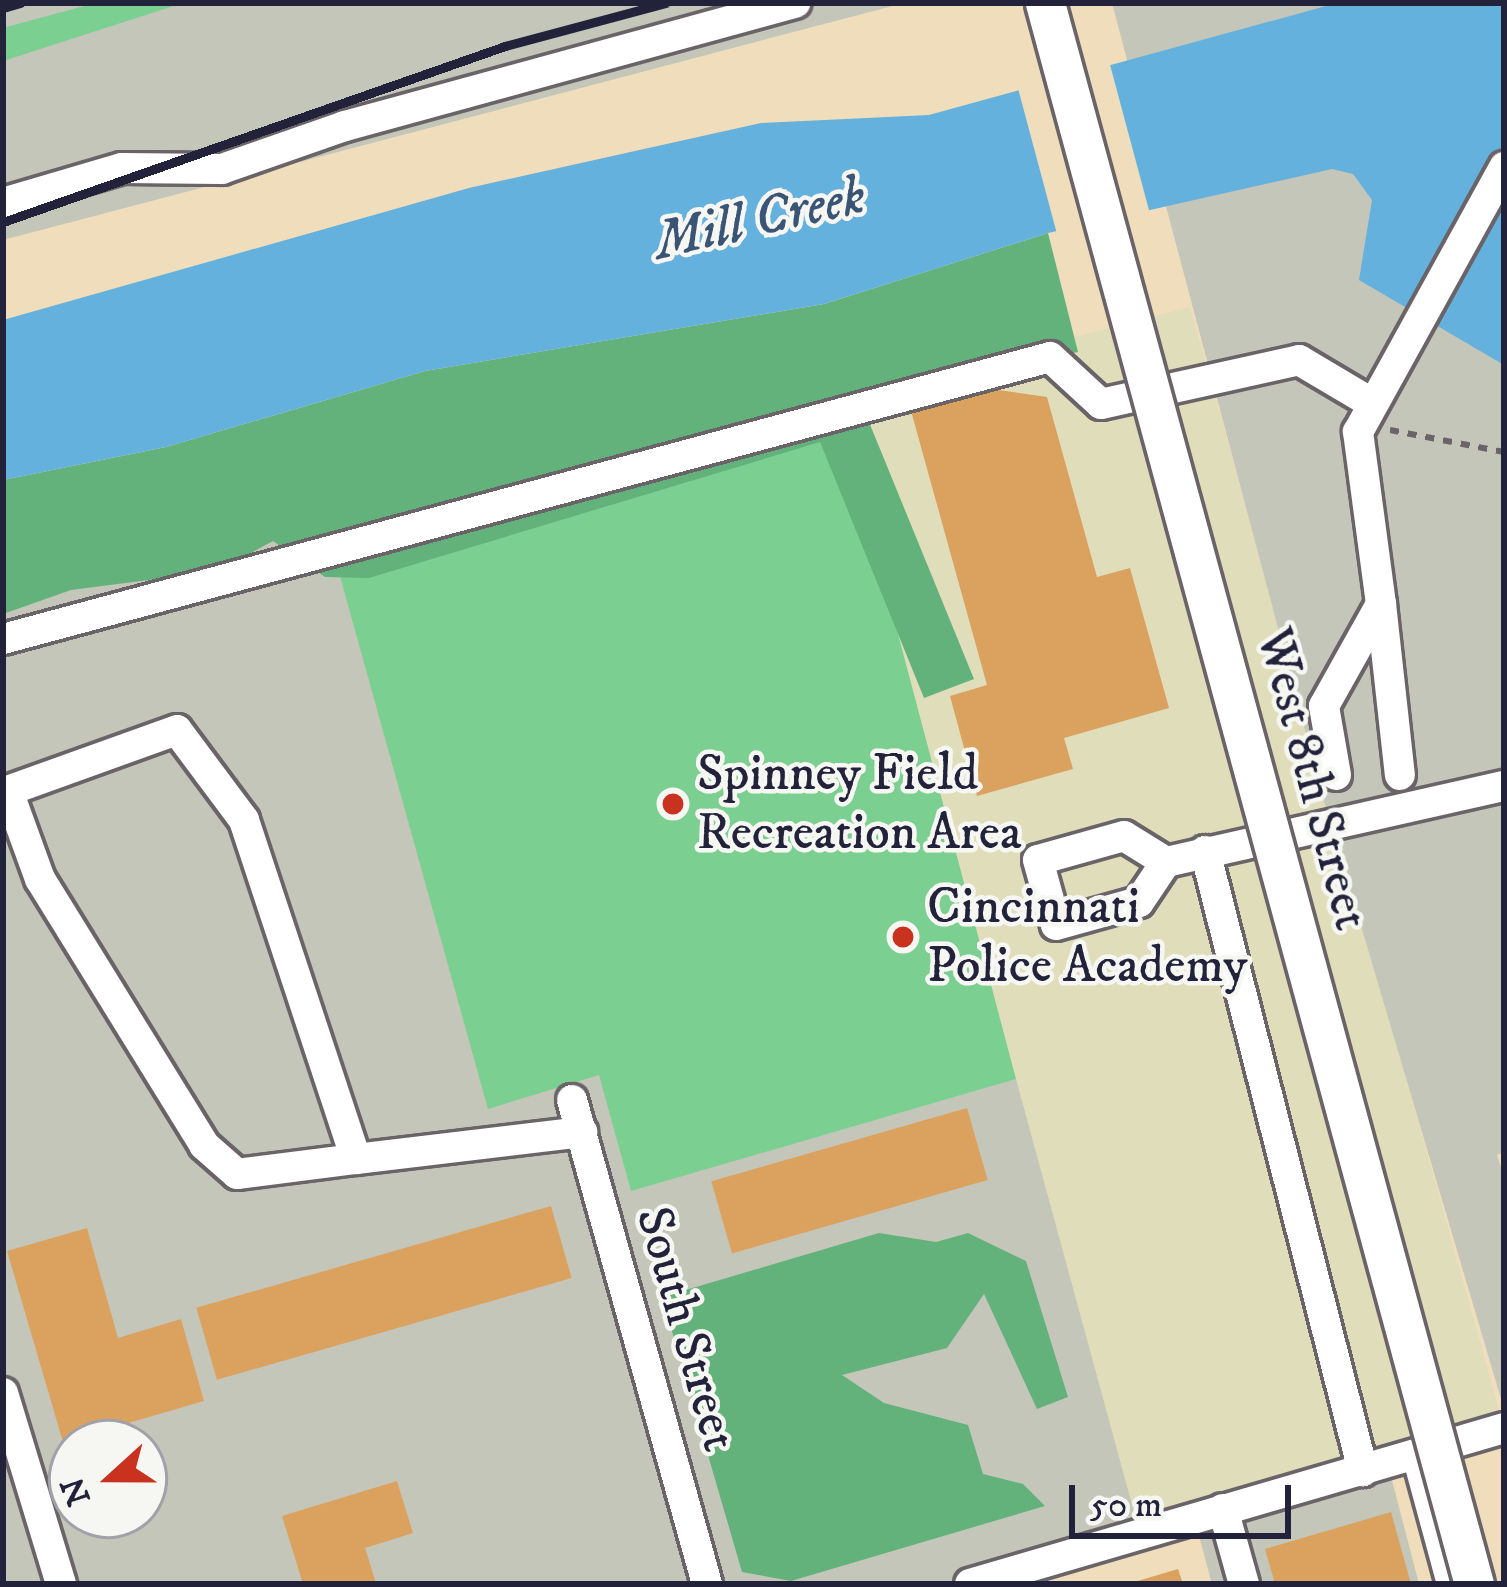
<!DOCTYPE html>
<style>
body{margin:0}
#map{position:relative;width:1507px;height:1587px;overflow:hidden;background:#efddbb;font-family:"IM FELL DW Pica",serif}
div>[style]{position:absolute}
.built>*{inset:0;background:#e0ddbb}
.industrial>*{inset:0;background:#c4c6b9}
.green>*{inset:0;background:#7bcf91}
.forest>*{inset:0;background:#64b27b}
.water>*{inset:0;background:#65b1de}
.pier>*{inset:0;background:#efddbb;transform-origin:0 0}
.building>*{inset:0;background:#dba25f;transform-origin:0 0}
.path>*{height:6px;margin-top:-3px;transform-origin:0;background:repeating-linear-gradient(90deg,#6a6368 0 9px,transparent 0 18px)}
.roads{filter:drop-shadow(3px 0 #6a6368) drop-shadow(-3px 0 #6a6368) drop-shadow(0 3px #6a6368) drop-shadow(0 -3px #6a6368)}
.minor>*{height:30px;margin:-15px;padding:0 15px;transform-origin:15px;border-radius:15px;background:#fff}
.rail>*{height:9px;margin:-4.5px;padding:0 4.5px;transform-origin:4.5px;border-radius:4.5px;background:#22223b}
.bridges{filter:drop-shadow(3px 0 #6a6368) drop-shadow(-3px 0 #6a6368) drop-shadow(0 3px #6a6368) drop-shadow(0 -3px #6a6368)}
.major-bridge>*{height:39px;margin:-19.5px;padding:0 19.5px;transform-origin:19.5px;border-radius:19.5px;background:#fff}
.dots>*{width:33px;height:33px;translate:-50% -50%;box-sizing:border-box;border:6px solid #f6f6f2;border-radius:50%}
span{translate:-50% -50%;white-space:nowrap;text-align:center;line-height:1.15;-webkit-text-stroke:9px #f6f6f2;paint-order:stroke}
.poi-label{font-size:51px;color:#22223b}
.left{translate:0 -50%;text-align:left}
.street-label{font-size:51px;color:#22223b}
.water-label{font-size:54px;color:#395474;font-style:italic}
.frame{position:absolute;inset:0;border:6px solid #22223b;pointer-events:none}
.north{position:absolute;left:48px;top:1419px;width:120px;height:120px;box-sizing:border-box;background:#f6f6f2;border:3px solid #a1a1a9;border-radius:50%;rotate:249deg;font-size:33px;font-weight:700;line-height:48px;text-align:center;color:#22223b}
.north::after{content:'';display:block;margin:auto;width:42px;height:54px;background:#c8321e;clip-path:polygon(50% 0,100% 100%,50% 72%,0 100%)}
.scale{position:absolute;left:1069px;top:1485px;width:222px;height:54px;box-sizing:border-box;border:6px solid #22223b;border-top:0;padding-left:15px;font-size:36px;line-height:42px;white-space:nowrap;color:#22223b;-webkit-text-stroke:9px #f6f6f2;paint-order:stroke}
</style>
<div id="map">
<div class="built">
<div style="clip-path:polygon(1190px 307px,1504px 1428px,1140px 1534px,631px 1191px,328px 533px)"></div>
</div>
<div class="industrial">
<div style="clip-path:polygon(3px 3px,904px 3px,3px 240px)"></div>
<div style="clip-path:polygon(1112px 3px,1504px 3px,1504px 1152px,1497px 1155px,1504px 1177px,1504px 1409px,1324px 801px)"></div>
<div style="clip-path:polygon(evenodd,299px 428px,600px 1074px,631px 1190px,1016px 1079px,1140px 1534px,969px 1584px,3px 1584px,3px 480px,299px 428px,72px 1443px,144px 1443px,144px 1515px,72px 1515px,72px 1443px)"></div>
<div style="clip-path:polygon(1388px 1465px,1419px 1584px,1212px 1584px,1194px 1517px)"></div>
</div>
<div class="green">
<div style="clip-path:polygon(95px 3px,183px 3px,3px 61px,3px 28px)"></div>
<div style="clip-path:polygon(836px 400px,1016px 1079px,631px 1191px,599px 1075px,488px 1109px,328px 533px)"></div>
</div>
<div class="forest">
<div style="clip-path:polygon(1048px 233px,1078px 352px,860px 400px,974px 679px,924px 698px,820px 442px,369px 578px,325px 577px,273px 541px,218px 571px,71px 590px,3px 614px,3px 480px,166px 447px,425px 371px,824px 304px)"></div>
<div style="clip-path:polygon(879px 1233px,936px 1242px,968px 1233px,1026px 1261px,1068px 1397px,1037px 1409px,984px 1294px,947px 1348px,842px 1375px,884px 1403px,968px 1425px,983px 1474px,1023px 1484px,1045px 1506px,791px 1581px,742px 1572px,662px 1297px)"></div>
</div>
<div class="water">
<div style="clip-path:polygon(1337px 3px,1504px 3px,1504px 365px,1359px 280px,1372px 200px,1353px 174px,1332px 169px,1048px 233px,824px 304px,425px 371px,166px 447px,3px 480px,3px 320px,469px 188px,761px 123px,929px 115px)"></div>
</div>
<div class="pier">
<div style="left:1109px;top:61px;width:158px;height:95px;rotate:75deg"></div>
</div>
<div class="building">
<div style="clip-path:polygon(991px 389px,1047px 397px,1097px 577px,1130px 568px,1169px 708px,1064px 738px,1073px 769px,977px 796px,950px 696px,987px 685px,911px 411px)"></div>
<div style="left:967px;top:1108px;width:75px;height:266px;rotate:74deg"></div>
<div style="left:551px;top:1206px;width:75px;height:369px;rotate:74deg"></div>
<div style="clip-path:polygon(87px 1228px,118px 1338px,181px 1319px,204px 1401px,63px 1442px,7px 1251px)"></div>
<div style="clip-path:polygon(397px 1481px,413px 1533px,365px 1548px,376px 1583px,303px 1584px,282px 1516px)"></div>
<div style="clip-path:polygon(1391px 1512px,1411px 1584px,1275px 1584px,1265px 1549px)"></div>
<div style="clip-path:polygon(1178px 1569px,1183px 1584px,1131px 1584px,1131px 1583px)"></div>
</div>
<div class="path">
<div style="left:1390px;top:430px;width:116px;rotate:10.9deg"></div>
</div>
<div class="roads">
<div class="minor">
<div style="left:3px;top:203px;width:124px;rotate:-16.4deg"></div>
<div style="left:122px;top:168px;width:100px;rotate:0.6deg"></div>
<div style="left:222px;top:169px;width:130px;rotate:-19.3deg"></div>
<div style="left:345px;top:126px;width:467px;rotate:-15.3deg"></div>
<div style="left:1381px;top:604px;width:172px;rotate:83.7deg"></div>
<div style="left:3px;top:639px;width:1084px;rotate:-15.07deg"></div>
<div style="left:1050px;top:357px;width:69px;rotate:42.7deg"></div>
<div style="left:1101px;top:404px;width:203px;rotate:-12.5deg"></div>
<div style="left:1299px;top:360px;width:86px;rotate:30.7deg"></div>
<div style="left:1336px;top:775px;width:70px;rotate:-99.9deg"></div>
<div style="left:1324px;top:706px;width:117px;rotate:-60.8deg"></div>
<div style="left:1381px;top:604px;width:174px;rotate:-97.6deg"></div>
<div style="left:1358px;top:432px;width:303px;rotate:-61.1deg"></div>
<div style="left:1205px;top:851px;width:640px;rotate:75.7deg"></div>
<div style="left:1166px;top:862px;width:49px;rotate:-148.2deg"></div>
<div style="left:1124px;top:836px;width:89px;rotate:164.4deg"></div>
<div style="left:1038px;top:860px;width:67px;rotate:74.5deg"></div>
<div style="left:1056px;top:925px;width:86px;rotate:-15.5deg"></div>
<div style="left:1139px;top:902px;width:48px;rotate:-56deg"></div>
<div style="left:1166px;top:862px;width:346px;rotate:-12.7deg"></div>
<div style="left:572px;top:1100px;width:502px;rotate:74.41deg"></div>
<div style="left:356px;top:1159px;width:357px;rotate:-108.3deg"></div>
<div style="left:244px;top:820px;width:112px;rotate:-126.7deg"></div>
<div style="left:177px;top:730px;width:180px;rotate:160.2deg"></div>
<div style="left:8px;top:791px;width:94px;rotate:70deg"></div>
<div style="left:40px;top:879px;width:312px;rotate:58.3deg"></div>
<div style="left:204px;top:1145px;width:44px;rotate:41.3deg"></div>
<div style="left:237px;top:1174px;width:120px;rotate:-7.2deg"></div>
<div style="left:356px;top:1159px;width:228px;rotate:-6.8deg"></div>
<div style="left:3px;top:1393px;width:200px;rotate:73.1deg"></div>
<div style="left:1417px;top:1455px;width:134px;rotate:74.8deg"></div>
<div style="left:1223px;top:1509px;width:78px;rotate:74.4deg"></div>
<div style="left:970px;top:1584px;width:556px;rotate:-16.28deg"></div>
</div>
</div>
<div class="rail">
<div style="left:3px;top:8px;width:18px;rotate:-16deg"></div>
<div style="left:3px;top:222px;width:532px;rotate:-19.32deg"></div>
<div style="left:505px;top:46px;width:166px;rotate:-15deg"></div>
</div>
<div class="bridges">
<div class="major-bridge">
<div style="left:1045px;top:3px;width:1638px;rotate:74.82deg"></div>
</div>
</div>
<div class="dots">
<div style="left:673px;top:804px;background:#c8321e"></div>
<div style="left:903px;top:937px;background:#c8321e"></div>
</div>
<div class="poi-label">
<span class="left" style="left:697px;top:804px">Spinney Field<br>Recreation Area</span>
<span class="left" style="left:927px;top:937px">Cincinnati<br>Police Academy</span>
</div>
<div class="street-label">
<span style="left:1312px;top:779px;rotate:75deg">West 8th Street</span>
<span style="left:686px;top:1329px;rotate:74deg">South Street</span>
</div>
<div class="water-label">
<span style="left:760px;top:220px;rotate:-13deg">Mill Creek</span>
</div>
<div class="frame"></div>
<div class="north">N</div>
<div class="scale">50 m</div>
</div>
